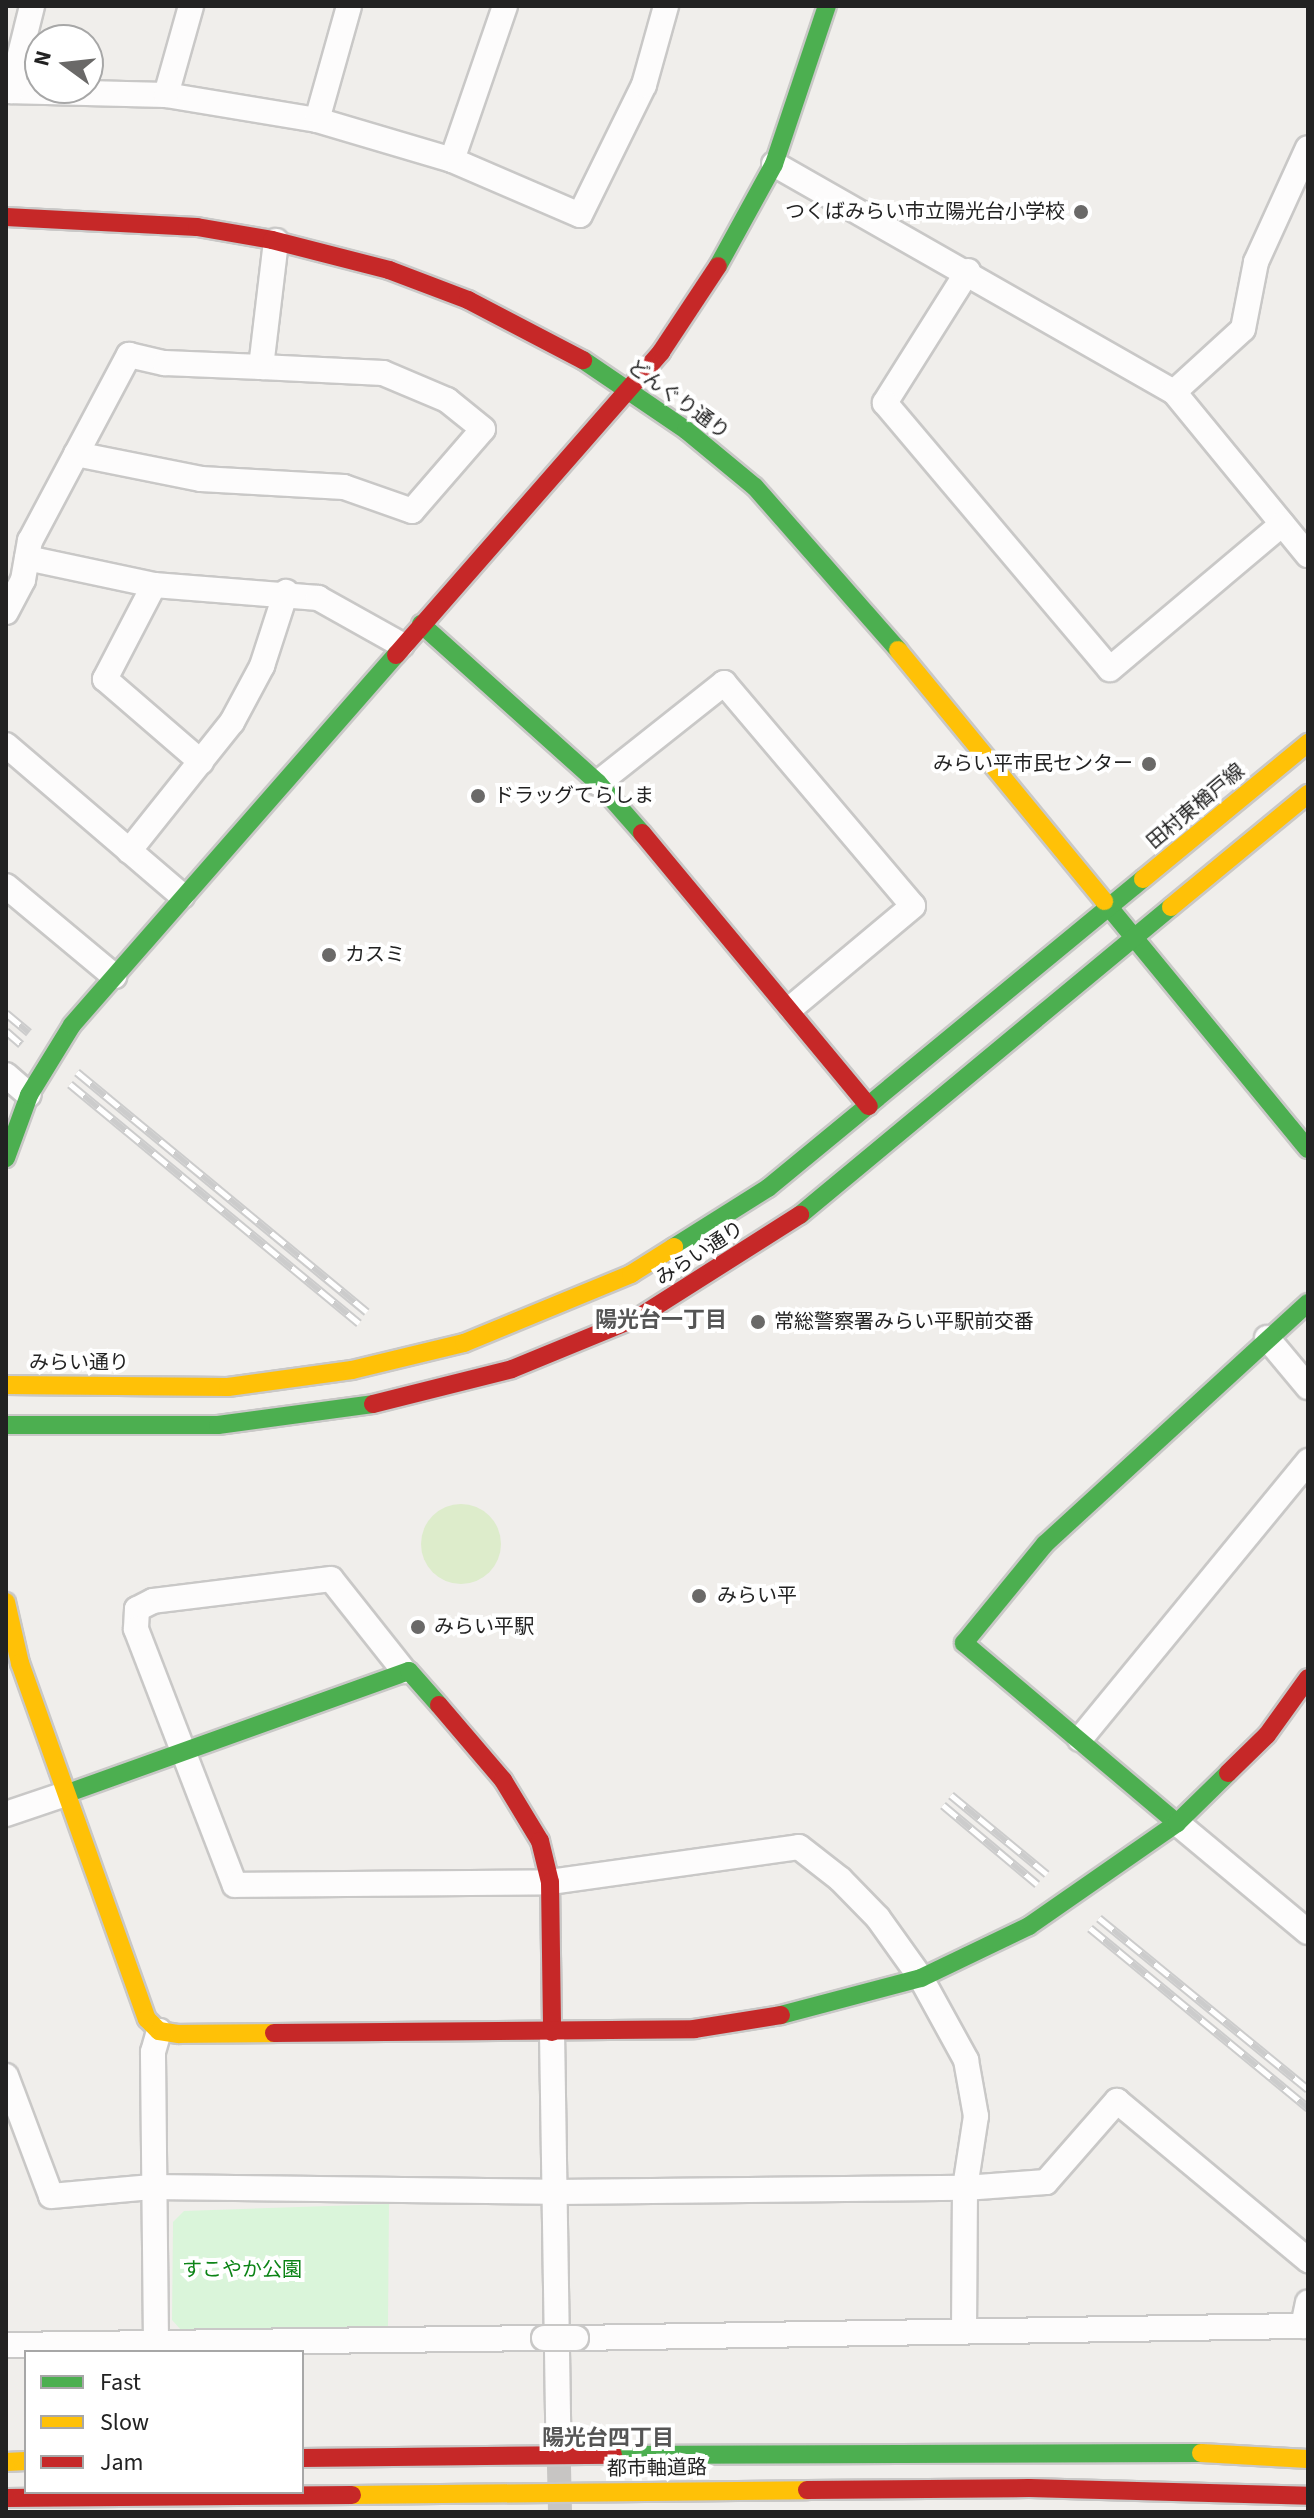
<!DOCTYPE html>
<meta charset="utf-8">
<style>
body{margin:0}
#map{position:relative;width:1314px;height:2518px;overflow:hidden;background:#f0eeeb;font-family:"Source Sans 3","Noto Sans JP",sans-serif}
div>[style]{position:absolute}
.grass>*{inset:0;background:#ddeccb}
.round{border-radius:50%}
.park>*{inset:0;background:#daf5da}
.street-tunnel>*{height:24px;margin-top:-12px;transform-origin:0;background:repeating-linear-gradient(90deg,#c7c5c3 0 24px,transparent 0 36px)}
.roads{filter:drop-shadow(2px 0 #c9c8c7) drop-shadow(-2px 0 #c9c8c7) drop-shadow(0 2px #c9c8c7) drop-shadow(0 -2px #c9c8c7)}
.street>*{height:24px;margin:-12px;padding:0 12px;transform-origin:12px;border-radius:12px;background:#fdfcfc}
.fast>*{height:18px;margin:-9px;padding:0 9px;transform-origin:9px;border-radius:9px;background:#4caf50}
.slow>*{height:18px;margin:-9px;padding:0 9px;transform-origin:9px;border-radius:9px;background:#ffc107}
.jam>*{height:18px;margin:-9px;padding:0 9px;transform-origin:9px;border-radius:9px;background:#c62828}
.rail>*{height:9px;margin-top:-4.5px;transform-origin:0;background:repeating-linear-gradient(90deg,#fff 0 18px,#ccc 0 36px);box-sizing:border-box;border-block:2px solid #ccc}
.bridges{filter:drop-shadow(2px 0 #c9c8c7) drop-shadow(-2px 0 #c9c8c7) drop-shadow(0 2px #c9c8c7) drop-shadow(0 -2px #c9c8c7)}
.street-bridge>*{height:24px;margin:-12px;padding:0 12px;transform-origin:12px;border-radius:12px;background:#fdfcfc}
.dots>*{width:22px;height:22px;translate:-50% -50%;box-sizing:border-box;border:4px solid #fff;border-radius:50%}
span{translate:-50% -50%;white-space:nowrap;text-align:center;line-height:1.15;-webkit-text-stroke:8px #fff;paint-order:stroke}
.poi-label{font-size:20px;color:#222}
.right{translate:-100% -50%;text-align:right}
.left{translate:0 -50%;text-align:left}
.street-label{font-size:20px;color:#222}
.park-label{font-size:20px;color:#0c8416}
.neighbourhood-label{font-size:22px;color:#555;font-weight:700}
.frame{position:absolute;inset:0;border:8px solid #222;pointer-events:none}
.legend{position:absolute;left:24px;top:2350px;width:280px;height:144px;box-sizing:border-box;background:#fff;border:2px solid #a7a7a7;margin:0;padding:10px 14px;list-style:none;font-size:24px;color:#222}
.legend li{display:flex;align-items:center;gap:16px;height:40px}
.legend b{width:40px;border:2px solid #a7a7a7}
.north{position:absolute;left:24px;top:24px;width:80px;height:80px;box-sizing:border-box;background:#fff;border:2px solid #a7a7a7;border-radius:50%;rotate:285deg;font-size:22px;font-weight:700;line-height:32px;text-align:center;color:#222}
.north::after{content:'';display:block;margin:auto;width:28px;height:36px;background:#6a6968;clip-path:polygon(50% 0,100% 100%,50% 72%,0 100%)}
</style>
<div id="map">
<div class="grass">
<div class="round" style="left:421px;top:1504px;width:80px;height:80px"></div>
</div>
<div class="park">
<div style="clip-path:polygon(389px 2204px,388px 2327px,182px 2331px,172px 2320px,173px 2222px,184px 2211px)"></div>
</div>
<div class="street-tunnel">
<div style="left:558px;top:2423px;width:89px;rotate:88.7deg"></div>
</div>
<div class="roads">
<div class="street">
<div style="left:6px;top:91px;width:160px;rotate:1.4deg"></div>
<div style="left:166px;top:95px;width:153px;rotate:9.4deg"></div>
<div style="left:317px;top:120px;width:141px;rotate:16.5deg"></div>
<div style="left:452px;top:160px;width:139px;rotate:23.3deg"></div>
<div style="left:580px;top:215px;width:145px;rotate:-63.8deg"></div>
<div style="left:644px;top:85px;width:82px;rotate:-74.4deg"></div>
<div style="left:11px;top:91px;width:88px;rotate:-76.1deg"></div>
<div style="left:166px;top:95px;width:92px;rotate:-74.3deg"></div>
<div style="left:317px;top:120px;width:118px;rotate:-74.3deg"></div>
<div style="left:452px;top:160px;width:163px;rotate:-71deg"></div>
<div style="left:774px;top:164px;width:460px;rotate:29.7deg"></div>
<div style="left:1174px;top:392px;width:211px;rotate:50.6deg"></div>
<div style="left:968px;top:271px;width:156px;rotate:122.2deg"></div>
<div style="left:885px;top:403px;width:348px;rotate:49.8deg"></div>
<div style="left:1110px;top:669px;width:225px;rotate:-40.1deg"></div>
<div style="left:1174px;top:392px;width:93px;rotate:-42.4deg"></div>
<div style="left:1243px;top:329px;width:68px;rotate:-79deg"></div>
<div style="left:1256px;top:262px;width:125px;rotate:-65.5deg"></div>
<div style="left:76px;top:454px;width:127px;rotate:11.3deg"></div>
<div style="left:201px;top:479px;width:143px;rotate:3.2deg"></div>
<div style="left:344px;top:487px;width:72px;rotate:19.4deg"></div>
<div style="left:412px;top:511px;width:108px;rotate:-49.1deg"></div>
<div style="left:483px;top:429px;width:46px;rotate:-141.1deg"></div>
<div style="left:447px;top:400px;width:69px;rotate:-157.1deg"></div>
<div style="left:383px;top:373px;width:122px;rotate:-177.2deg"></div>
<div style="left:27px;top:558px;width:130px;rotate:12deg"></div>
<div style="left:154px;top:585px;width:165px;rotate:4.5deg"></div>
<div style="left:318px;top:598px;width:96px;rotate:29.2deg"></div>
<div style="left:154px;top:585px;width:106px;rotate:117.5deg"></div>
<div style="left:105px;top:679px;width:127px;rotate:40.8deg"></div>
<div style="left:6px;top:612px;width:36px;rotate:-62deg"></div>
<div style="left:23px;top:580px;width:40px;rotate:-80deg"></div>
<div style="left:30px;top:541px;width:211px;rotate:-62deg"></div>
<div style="left:129px;top:355px;width:37px;rotate:13deg"></div>
<div style="left:165px;top:363px;width:96px;rotate:2.4deg"></div>
<div style="left:261px;top:367px;width:127px;rotate:-83.2deg"></div>
<div style="left:6px;top:745px;width:232px;rotate:40.6deg"></div>
<div style="left:598px;top:783px;width:161px;rotate:-38.4deg"></div>
<div style="left:724px;top:683px;width:292px;rotate:49.7deg"></div>
<div style="left:913px;top:906px;width:159px;rotate:140.1deg"></div>
<div style="left:129px;top:851px;width:165px;rotate:-51.4deg"></div>
<div style="left:232px;top:722px;width:64px;rotate:-61.8deg"></div>
<div style="left:262px;top:666px;width:78px;rotate:-72deg"></div>
<div style="left:6px;top:886px;width:141px;rotate:39.8deg"></div>
<div style="left:6px;top:1075px;width:30px;rotate:41deg"></div>
<div style="left:1267px;top:1338px;width:64px;rotate:50.1deg"></div>
<div style="left:404px;top:1671px;width:117px;rotate:-128.4deg"></div>
<div style="left:331px;top:1579px;width:179px;rotate:173deg"></div>
<div style="left:153px;top:1601px;width:18px;rotate:153deg"></div>
<div style="left:137px;top:1609px;width:20px;rotate:93deg"></div>
<div style="left:136px;top:1629px;width:274px;rotate:68.9deg"></div>
<div style="left:235px;top:1885px;width:315px;rotate:-0.5deg"></div>
<div style="left:550px;top:1882px;width:251px;rotate:-8deg"></div>
<div style="left:799px;top:1847px;width:52px;rotate:38deg"></div>
<div style="left:840px;top:1879px;width:54px;rotate:45.7deg"></div>
<div style="left:878px;top:1918px;width:74px;rotate:54.4deg"></div>
<div style="left:921px;top:1978px;width:94px;rotate:61.2deg"></div>
<div style="left:966px;top:2060px;width:57px;rotate:79.9deg"></div>
<div style="left:976px;top:2116px;width:73px;rotate:98.7deg"></div>
<div style="left:965px;top:2188px;width:143px;rotate:90.4deg"></div>
<div style="left:1080px;top:1739px;width:360px;rotate:-50.6deg"></div>
<div style="left:6px;top:1814px;width:65px;rotate:-18.7deg"></div>
<div style="left:1177px;top:1823px;width:170px;rotate:39.8deg"></div>
<div style="left:552px;top:2032px;width:391px;rotate:89.1deg"></div>
<div style="left:6px;top:2076px;width:128px;rotate:69.4deg"></div>
<div style="left:51px;top:2196px;width:101px;rotate:-5.1deg"></div>
<div style="left:152px;top:2187px;width:404px;rotate:0.7deg"></div>
<div style="left:556px;top:2192px;width:409px;rotate:-0.6deg"></div>
<div style="left:965px;top:2188px;width:81px;rotate:-4.2deg"></div>
<div style="left:1046px;top:2182px;width:108px;rotate:-48.8deg"></div>
<div style="left:1117px;top:2101px;width:249px;rotate:39.8deg"></div>
<div style="left:576px;top:2338px;width:727px;rotate:-0.95deg"></div>
<div style="left:1303px;top:2326px;width:24px;rotate:-78deg"></div>
<div style="left:156px;top:2342px;width:290px;rotate:-90.6deg"></div>
<div style="left:153px;top:2052px;width:22px;rotate:-74deg"></div>
<div style="left:6px;top:2345px;width:538px;rotate:-0.75deg"></div>
</div>
<div class="fast">
<div style="left:718px;top:266px;width:116px;rotate:-61.2deg"></div>
<div style="left:774px;top:164px;width:167px;rotate:-71.5deg"></div>
<div style="left:583px;top:360px;width:125px;rotate:34.2deg"></div>
<div style="left:686px;top:430px;width:89px;rotate:39.6deg"></div>
<div style="left:755px;top:487px;width:217px;rotate:48.7deg"></div>
<div style="left:421px;top:624px;width:238px;rotate:41.9deg"></div>
<div style="left:598px;top:783px;width:67px;rotate:48.7deg"></div>
<div style="left:1104px;top:901px;width:321px;rotate:50.6deg"></div>
<div style="left:6px;top:1158px;width:67px;rotate:-69.9deg"></div>
<div style="left:29px;top:1095px;width:82px;rotate:-58.4deg"></div>
<div style="left:72px;top:1025px;width:492px;rotate:-48.8deg"></div>
<div style="left:800px;top:1215px;width:482px;rotate:-39.7deg"></div>
<div style="left:674px;top:1247px;width:111px;rotate:-32.1deg"></div>
<div style="left:768px;top:1188px;width:486px;rotate:-39.5deg"></div>
<div style="left:6px;top:1425px;width:212px"></div>
<div style="left:218px;top:1425px;width:156px;rotate:-7.7deg"></div>
<div style="left:68px;top:1793px;width:362px;rotate:-19.7deg"></div>
<div style="left:409px;top:1671px;width:45px;rotate:48.6deg"></div>
<div style="left:1177px;top:1823px;width:279px;rotate:-139.8deg"></div>
<div style="left:964px;top:1643px;width:128px;rotate:-50.7deg"></div>
<div style="left:1045px;top:1544px;width:357px;rotate:-42.5deg"></div>
<div style="left:781px;top:2015px;width:145px;rotate:-14.8deg"></div>
<div style="left:921px;top:1978px;width:120px;rotate:-25.7deg"></div>
<div style="left:1029px;top:1926px;width:180px;rotate:-34.8deg"></div>
<div style="left:1177px;top:1823px;width:71px;rotate:-44.4deg"></div>
<div style="left:613px;top:2455px;width:588px;rotate:-0.19deg"></div>
</div>
<div class="slow">
<div style="left:898px;top:650px;width:325px;rotate:50.6deg"></div>
<div style="left:1143px;top:879px;width:214px;rotate:-39.5deg"></div>
<div style="left:1171px;top:907px;width:178px;rotate:-39.5deg"></div>
<div style="left:6px;top:1385px;width:222px;rotate:0.5deg"></div>
<div style="left:228px;top:1387px;width:125px;rotate:-7.8deg"></div>
<div style="left:352px;top:1370px;width:115px;rotate:-13.6deg"></div>
<div style="left:464px;top:1343px;width:181px;rotate:-22.4deg"></div>
<div style="left:631px;top:1274px;width:51px;rotate:-32.1deg"></div>
<div style="left:6px;top:1602px;width:63px;rotate:77.1deg"></div>
<div style="left:20px;top:1663px;width:378px;rotate:70.4deg"></div>
<div style="left:147px;top:2019px;width:17px;rotate:45deg"></div>
<div style="left:159px;top:2031px;width:20px;rotate:9deg"></div>
<div style="left:179px;top:2034px;width:95px;rotate:-0.6deg"></div>
<div style="left:1201px;top:2453px;width:107px;rotate:3.2deg"></div>
<div style="left:6px;top:2462px;width:20px;rotate:-3deg"></div>
<div style="left:352px;top:2495px;width:455px;rotate:-0.6deg"></div>
</div>
<div class="jam">
<div style="left:6px;top:217px;width:191px;rotate:3deg"></div>
<div style="left:197px;top:227px;width:76px;rotate:9.8deg"></div>
<div style="left:272px;top:240px;width:121px;rotate:14.4deg"></div>
<div style="left:389px;top:270px;width:85px;rotate:20.8deg"></div>
<div style="left:468px;top:300px;width:130px;rotate:27.6deg"></div>
<div style="left:396px;top:655px;width:403px;rotate:-48.8deg"></div>
<div style="left:661px;top:352px;width:103px;rotate:-56.5deg"></div>
<div style="left:642px;top:833px;width:355px;rotate:50.3deg"></div>
<div style="left:373px;top:1404px;width:143px;rotate:-14.1deg"></div>
<div style="left:512px;top:1369px;width:137px;rotate:-22.3deg"></div>
<div style="left:639px;top:1317px;width:191px;rotate:-32.4deg"></div>
<div style="left:439px;top:1705px;width:99px;rotate:49.5deg"></div>
<div style="left:503px;top:1780px;width:71px;rotate:58.8deg"></div>
<div style="left:540px;top:1841px;width:42px;rotate:76.3deg"></div>
<div style="left:550px;top:1882px;width:150px;rotate:89.2deg"></div>
<div style="left:1228px;top:1773px;width:54px;rotate:-44.3deg"></div>
<div style="left:1267px;top:1735px;width:70px;rotate:-54.3deg"></div>
<div style="left:274px;top:2033px;width:420px;rotate:-0.5deg"></div>
<div style="left:694px;top:2029px;width:88px;rotate:-9.1deg"></div>
<div style="left:302px;top:2458px;width:311px;rotate:-0.6deg"></div>
<div style="left:807px;top:2490px;width:222px;rotate:-0.5deg"></div>
<div style="left:1029px;top:2488px;width:279px;rotate:1.6deg"></div>
<div style="left:6px;top:2498px;width:346px;rotate:-0.5deg"></div>
</div>
</div>
<div class="rail">
<div style="left:6px;top:1013px;width:30px;rotate:40deg"></div>
<div style="left:6px;top:1031px;width:20px;rotate:41deg"></div>
<div style="left:77px;top:1072px;width:376px;rotate:39.6deg"></div>
<div style="left:70px;top:1084px;width:375px;rotate:39.6deg"></div>
<div style="left:951px;top:1795px;width:124px;rotate:39.5deg"></div>
<div style="left:943px;top:1805px;width:123px;rotate:40deg"></div>
<div style="left:1099px;top:1918px;width:270px;rotate:39.3deg"></div>
<div style="left:1090px;top:1928px;width:283px;rotate:39.5deg"></div>
</div>
<div class="bridges">
<div class="street-bridge">
<div style="left:544px;top:2338px;width:32px"></div>
</div>
</div>
<div class="dots">
<div style="left:1081px;top:212px;background:#6a6968"></div>
<div style="left:1149px;top:764px;background:#6a6968"></div>
<div style="left:478px;top:796px;background:#6a6968"></div>
<div style="left:329px;top:955px;background:#6a6968"></div>
<div style="left:758px;top:1322px;background:#6a6968"></div>
<div style="left:699px;top:1596px;background:#6a6968"></div>
<div style="left:418px;top:1627px;background:#6a6968"></div>
</div>
<div class="poi-label">
<span class="right" style="left:1065px;top:212px">つくばみらい市立陽光台小学校</span>
<span class="right" style="left:1133px;top:764px">みらい平市民センター</span>
<span class="left" style="left:494px;top:796px">ドラッグてらしま</span>
<span class="left" style="left:345px;top:955px">カスミ</span>
<span class="left" style="left:774px;top:1322px">常総警察署みらい平駅前交番</span>
<span class="left" style="left:717px;top:1596px">みらい平</span>
<span class="left" style="left:434px;top:1627px">みらい平駅</span>
</div>
<div class="street-label">
<span style="left:678px;top:400px;rotate:36deg">どんぐり通り</span>
<span style="left:1196px;top:807px;rotate:-40deg">田村東楢戸線</span>
<span style="left:700px;top:1254px;rotate:-33deg">みらい通り</span>
<span style="left:79px;top:1363px">みらい通り</span>
<span style="left:657px;top:2469px;rotate:-1deg">都市軸道路</span>
</div>
<div class="park-label">
<span style="left:242px;top:2270px">すこやか公園</span>
</div>
<div class="neighbourhood-label">
<span style="left:661px;top:1321px">陽光台一丁目</span>
<span style="left:608px;top:2439px">陽光台四丁目</span>
</div>
<div class="frame"></div>
<ul class="legend">
<li><b style="height:10px;background:#4caf50"></b>Fast</li>
<li><b style="height:10px;background:#ffc107"></b>Slow</li>
<li><b style="height:10px;background:#c62828"></b>Jam</li>
</ul>
<div class="north">N</div>
</div>
